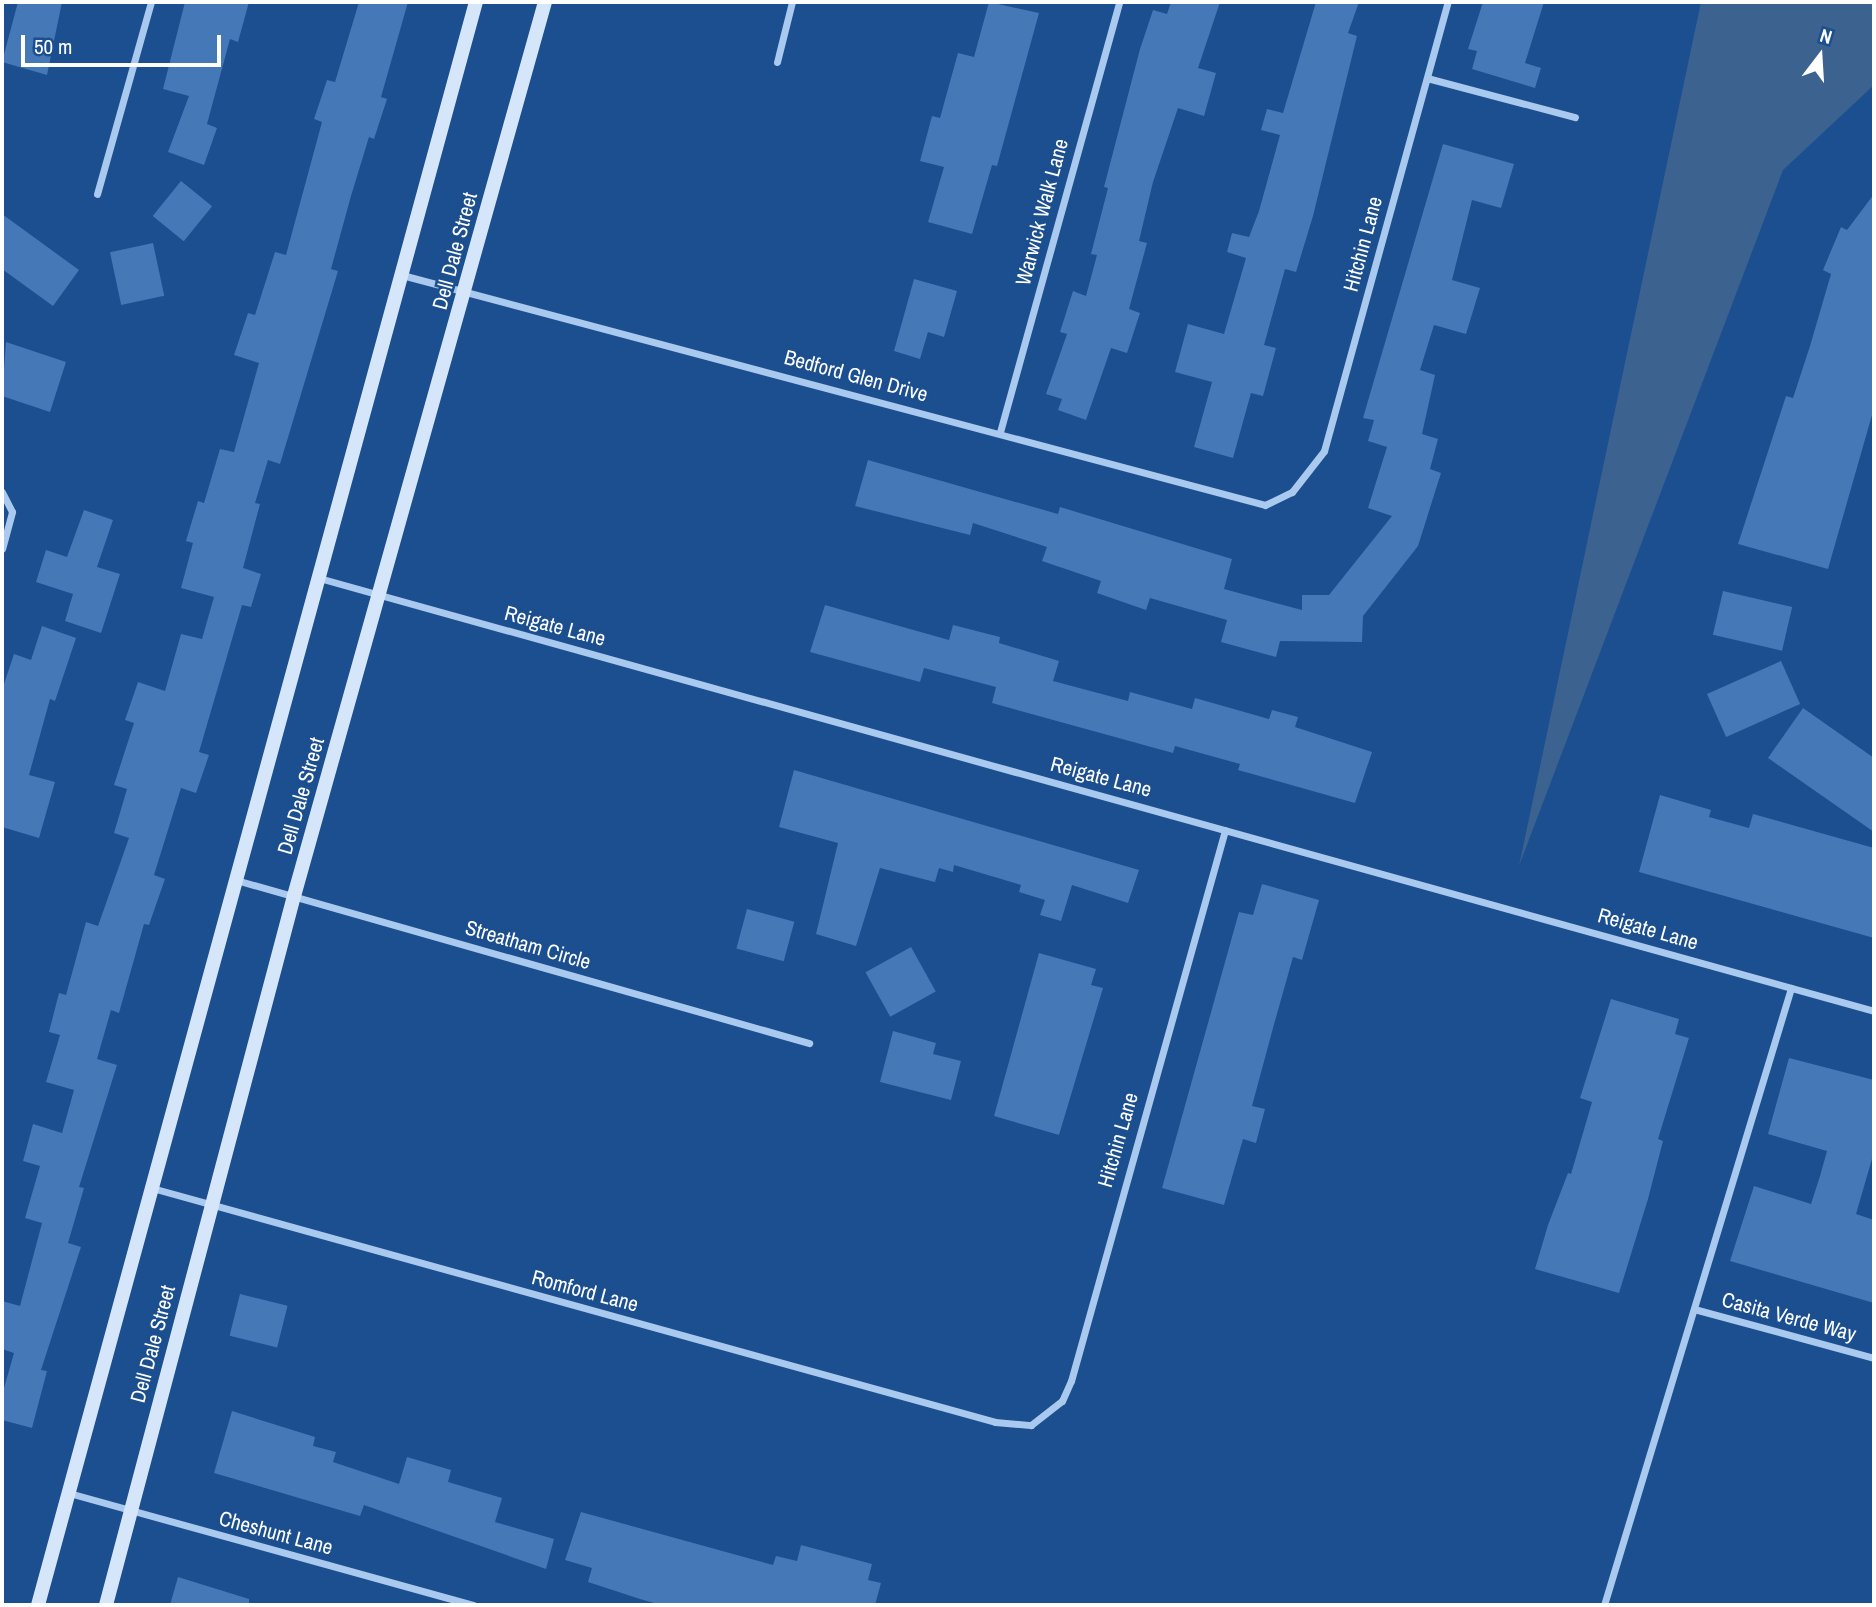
<!DOCTYPE html>
<style>
body{margin:0}
#map{position:relative;width:1876px;height:1607px;overflow:hidden;background:#1b4f8f;font-family:"Archivo Narrow",sans-serif}
div>[style]{position:absolute}
.water>*{inset:0;background:#3c6290}
.building>*{inset:0;background:#4478b7;transform-origin:0 0}
.minor>*{height:7px;margin:-3.5px;padding:0 3.5px;transform-origin:3.5px;border-radius:3.5px;background:#a9c9ee}
.secondary>*{height:14px;margin:-7px;padding:0 7px;transform-origin:7px;border-radius:7px;background:#d6e6fa}
span{translate:-50% -50%;white-space:nowrap;text-align:center;line-height:1.15;-webkit-text-stroke:5px #1b4f8f;paint-order:stroke}
.street-label{font-size:21px;color:#fff}
.frame{position:absolute;inset:0;border:4px solid #fff;pointer-events:none}
.north{position:absolute;left:1785px;top:21px;width:70px;height:70px;-webkit-text-stroke:5px #1b4f8f;paint-order:stroke;rotate:17deg;font-size:19px;font-weight:700;line-height:28px;text-align:center;color:#fff}
.north::after{content:'';display:block;margin:auto;width:24px;height:32px;background:#fff;clip-path:polygon(50% 0,100% 100%,50% 72%,0 100%)}
.scale{position:absolute;left:21px;top:35px;width:200px;height:32px;box-sizing:border-box;border:4px solid #fff;border-top:0;padding-left:9px;font-size:21px;line-height:24px;white-space:nowrap;color:#fff;-webkit-text-stroke:5px #1b4f8f;paint-order:stroke}
</style>
<div id="map">
<div class="water">
<div style="clip-path:polygon(1701px 2px,1874px 2px,1874px 85px,1783px 170px,1519px 866px)"></div>
</div>
<div class="building">
<div style="clip-path:polygon(18px 2px,62px 2px,47px 75px,2px 62px)"></div>
<div style="clip-path:polygon(185px 2px,249px 2px,238px 42px,230px 39px,207px 124px,217px 128px,204px 165px,168px 152px,189px 96px,163px 89px)"></div>
<div style="clip-path:polygon(359px 2px,408px 2px,381px 97px,387px 99px,374px 139px,369px 137px,351px 196px,331px 269px,338px 271px,280px 464px,268px 460px,255px 503px,260px 504px,243px 568px,261px 574px,251px 607px,242px 605px,199px 752px,209px 755px,196px 793px,181px 788px,154px 875px,165px 879px,149px 925px,144px 924px,119px 1013px,111px 1010px,97px 1059px,117px 1065px,79px 1187px,84px 1188px,68px 1243px,81px 1247px,41px 1370px,47px 1371px,32px 1428px,2px 1420px,2px 1395px,14px 1353px,2px 1349px,2px 1301px,20px 1306px,42px 1223px,25px 1218px,40px 1166px,23px 1161px,33px 1124px,62px 1133px,74px 1090px,46px 1082px,60px 1035px,49px 1032px,59px 993px,66px 995px,86px 922px,98px 926px,129px 838px,114px 833px,127px 789px,114px 785px,134px 723px,125px 720px,138px 682px,165px 691px,181px 634px,202px 639px,214px 597px,181px 588px,193px 543px,186px 541px,198px 501px,204px 503px,220px 449px,234px 452px,259px 363px,234px 355px,248px 313px,255px 315px,275px 252px,286px 255px,322px 122px,314px 119px,327px 80px,335px 82px)"></div>
<div style="clip-path:polygon(989px 2px,1039px 13px,997px 166px,992px 165px,972px 234px,928px 222px,944px 167px,920px 161px,932px 116px,940px 118px,958px 53px,974px 57px)"></div>
<div style="clip-path:polygon(1171px 2px,1220px 2px,1198px 68px,1216px 73px,1204px 116px,1178px 108px,1153px 182px,1139px 241px,1147px 243px,1129px 309px,1140px 313px,1127px 353px,1111px 348px,1086px 420px,1058px 410px,1062px 399px,1046px 394px,1067px 334px,1060px 332px,1073px 291px,1086px 296px,1097px 255px,1091px 254px,1108px 188px,1104px 187px,1140px 49px,1153px 10px,1167px 14px)"></div>
<div style="clip-path:polygon(1316px 2px,1359px 2px,1348px 33px,1357px 36px,1313px 216px,1296px 272px,1285px 269px,1264px 345px,1276px 348px,1263px 396px,1251px 393px,1233px 458px,1194px 447px,1212px 382px,1175px 372px,1188px 324px,1224px 334px,1246px 258px,1227px 252px,1232px 233px,1249px 237px,1259px 211px,1280px 135px,1261px 130px,1267px 109px,1283px 113px)"></div>
<div style="clip-path:polygon(1483px 2px,1544px 2px,1525px 63px,1541px 68px,1535px 88px,1472px 69px,1477px 51px,1468px 49px)"></div>
<div style="clip-path:polygon(1443px 144px,1514px 164px,1501px 208px,1472px 200px,1452px 280px,1480px 288px,1466px 334px,1434px 325px,1420px 370px,1435px 375px,1422px 434px,1438px 439px,1430px 469px,1441px 473px,1418px 546px,1363px 616px,1362px 642px,1280px 641px,1276px 657px,1221px 642px,1227px 620px,1150px 598px,1146px 610px,1097px 593px,1101px 581px,1042px 561px,1047px 547px,973px 523px,970px 535px,855px 506px,868px 460px,1058px 514px,1060px 507px,1232px 559px,1224px 589px,1302px 610px,1302px 595px,1329px 595px,1392px 516px,1368px 508px,1387px 447px,1368px 441px,1374px 420px,1363px 418px)"></div>
<div style="left:181px;top:181px;width:40px;height:45px;rotate:39deg"></div>
<div style="clip-path:polygon(1874px 194px,1874px 408px,1828px 569px,1738px 544px,1786px 396px,1793px 398px,1810px 346px,1831px 274px,1823px 270px,1841px 227px,1847px 230px)"></div>
<div style="clip-path:polygon(2px 214px,79px 270px,53px 306px,2px 269px)"></div>
<div style="left:153px;top:243px;width:54px;height:44px;rotate:78deg"></div>
<div style="clip-path:polygon(914px 279px,957px 291px,944px 337px,928px 332px,920px 359px,894px 351px)"></div>
<div style="clip-path:polygon(6px 342px,66px 362px,50px 412px,2px 396px)"></div>
<div style="clip-path:polygon(84px 510px,113px 520px,97px 567px,120px 574px,101px 633px,65px 621px,73px 594px,36px 582px,46px 550px,67px 557px)"></div>
<div style="left:1723px;top:591px;width:71px;height:45px;rotate:13deg"></div>
<div style="clip-path:polygon(825px 605px,949px 640px,953px 625px,1000px 637px,999px 643px,1059px 661px,1053px 681px,1128px 701px,1130px 692px,1192px 709px,1195px 698px,1269px 719px,1272px 710px,1298px 717px,1295px 727px,1372px 752px,1355px 803px,1238px 770px,1240px 764px,1175px 746px,1173px 753px,992px 703px,996px 687px,924px 668px,920px 682px,810px 652px)"></div>
<div style="clip-path:polygon(42px 626px,76px 638px,55px 701px,50px 699px,29px 775px,55px 782px,39px 838px,2px 827px,2px 690px,14px 654px,31px 660px)"></div>
<div style="left:1781px;top:661px;width:47px;height:81px;rotate:66deg"></div>
<div style="clip-path:polygon(1803px 708px,1874px 758px,1874px 832px,1768px 758px)"></div>
<div style="clip-path:polygon(794px 770px,1139px 870px,1128px 903px,1072px 885px,1061px 921px,1040px 915px,1045px 900px,1019px 892px,1021px 885px,954px 865px,953px 872px,939px 868px,935px 882px,880px 868px,856px 946px,816px 934px,838px 843px,779px 827px)"></div>
<div style="clip-path:polygon(1660px 795px,1711px 810px,1709px 817px,1749px 828px,1753px 814px,1874px 848px,1874px 938px,1639px 872px)"></div>
<div style="clip-path:polygon(1262px 884px,1319px 900px,1302px 960px,1293px 957px,1273px 1028px,1252px 1106px,1265px 1109px,1256px 1143px,1243px 1139px,1224px 1205px,1162px 1188px,1239px 912px,1253px 915px)"></div>
<div style="left:747px;top:909px;width:49px;height:41px;rotate:15deg"></div>
<div style="left:911px;top:947px;width:51px;height:52px;rotate:61deg"></div>
<div style="clip-path:polygon(1039px 953px,1096px 969px,1091px 985px,1103px 988px,1059px 1135px,994px 1116px)"></div>
<div style="clip-path:polygon(1611px 999px,1679px 1019px,1675px 1034px,1689px 1038px,1658px 1139px,1663px 1141px,1648px 1199px,1619px 1293px,1535px 1269px,1548px 1225px,1568px 1173px,1571px 1174px,1592px 1102px,1580px 1098px)"></div>
<div style="clip-path:polygon(893px 1031px,936px 1043px,933px 1054px,961px 1061px,951px 1100px,880px 1082px)"></div>
<div style="clip-path:polygon(1789px 1058px,1874px 1080px,1874px 1152px,1856px 1214px,1874px 1220px,1874px 1303px,1730px 1261px,1754px 1186px,1811px 1204px,1820px 1176px,1827px 1151px,1768px 1134px)"></div>
<div style="left:240px;top:1294px;width:49px;height:43px;rotate:14deg"></div>
<div style="clip-path:polygon(232px 1411px,315px 1437px,313px 1446px,336px 1452px,333px 1462px,399px 1484px,407px 1457px,451px 1470px,448px 1482px,502px 1498px,495px 1522px,554px 1539px,546px 1569px,364px 1505px,360px 1516px,214px 1473px)"></div>
<div style="clip-path:polygon(581px 1512px,773px 1565px,776px 1556px,797px 1561px,801px 1545px,872px 1564px,868px 1580px,881px 1583px,875px 1605px,661px 1605px,640px 1599px,588px 1582px,592px 1568px,565px 1560px)"></div>
<div style="clip-path:polygon(178px 1577px,249px 1599px,249px 1605px,170px 1605px)"></div>
</div>
<div class="minor">
<div style="left:777px;top:62px;width:62px;rotate:-76deg"></div>
<div style="left:1427px;top:78px;width:153px;rotate:14.8deg"></div>
<div style="left:97px;top:194px;width:199px;rotate:-74.3deg"></div>
<div style="left:402px;top:275px;width:893px;rotate:14.92deg"></div>
<div style="left:1265px;top:505px;width:30px;rotate:-26deg"></div>
<div style="left:1292px;top:492px;width:52px;rotate:-52deg"></div>
<div style="left:1324px;top:451px;width:466px;rotate:-74.6deg"></div>
<div style="left:1000px;top:432px;width:446px;rotate:-74.5deg"></div>
<div style="left:2px;top:492px;width:22px;rotate:63deg"></div>
<div style="left:12px;top:512px;width:38px;rotate:105deg"></div>
<div style="left:319px;top:578px;width:1614px;rotate:15.56deg"></div>
<div style="left:236px;top:880px;width:596px;rotate:15.88deg"></div>
<div style="left:152px;top:1188px;width:875px;rotate:15.51deg"></div>
<div style="left:995px;top:1422px;width:36px;rotate:5deg"></div>
<div style="left:1031px;top:1425px;width:39px;rotate:-38deg"></div>
<div style="left:1062px;top:1401px;width:22px;rotate:-66deg"></div>
<div style="left:1071px;top:1381px;width:572px;rotate:-74.38deg"></div>
<div style="left:1694px;top:1309px;width:187px;rotate:15.2deg"></div>
<div style="left:69px;top:1493px;width:420px;rotate:15.5deg"></div>
<div style="left:1604px;top:1605px;width:645px;rotate:-73.14deg"></div>
</div>
<div class="secondary">
<div style="left:38px;top:1605px;width:1662px;rotate:-74.72deg"></div>
<div style="left:106px;top:1605px;width:734px;rotate:-75.15deg"></div>
<div style="left:294px;top:896px;width:929px;rotate:-74.32deg"></div>
</div>
<div class="street-label">
<span style="left:1042px;top:212px;rotate:-75deg">Warwick Walk Lane</span>
<span style="left:1363px;top:244px;rotate:-75deg">Hitchin Lane</span>
<span style="left:455px;top:251px;rotate:-75deg">Dell Dale Street</span>
<span style="left:856px;top:376px;rotate:15deg">Bedford Glen Drive</span>
<span style="left:555px;top:626px;rotate:15deg">Reigate Lane</span>
<span style="left:1101px;top:777px;rotate:15deg">Reigate Lane</span>
<span style="left:301px;top:796px;rotate:-74deg">Dell Dale Street</span>
<span style="left:1648px;top:929px;rotate:16deg">Reigate Lane</span>
<span style="left:528px;top:945px;rotate:16deg">Streatham Circle</span>
<span style="left:1118px;top:1140px;rotate:-74deg">Hitchin Lane</span>
<span style="left:585px;top:1291px;rotate:15deg">Romford Lane</span>
<span style="left:1789px;top:1317px;rotate:15deg">Casita Verde Way</span>
<span style="left:153px;top:1344px;rotate:-75deg">Dell Dale Street</span>
<span style="left:276px;top:1533px;rotate:15deg">Cheshunt Lane</span>
</div>
<div class="frame"></div>
<div class="north">N</div>
<div class="scale">50 m</div>
</div>
